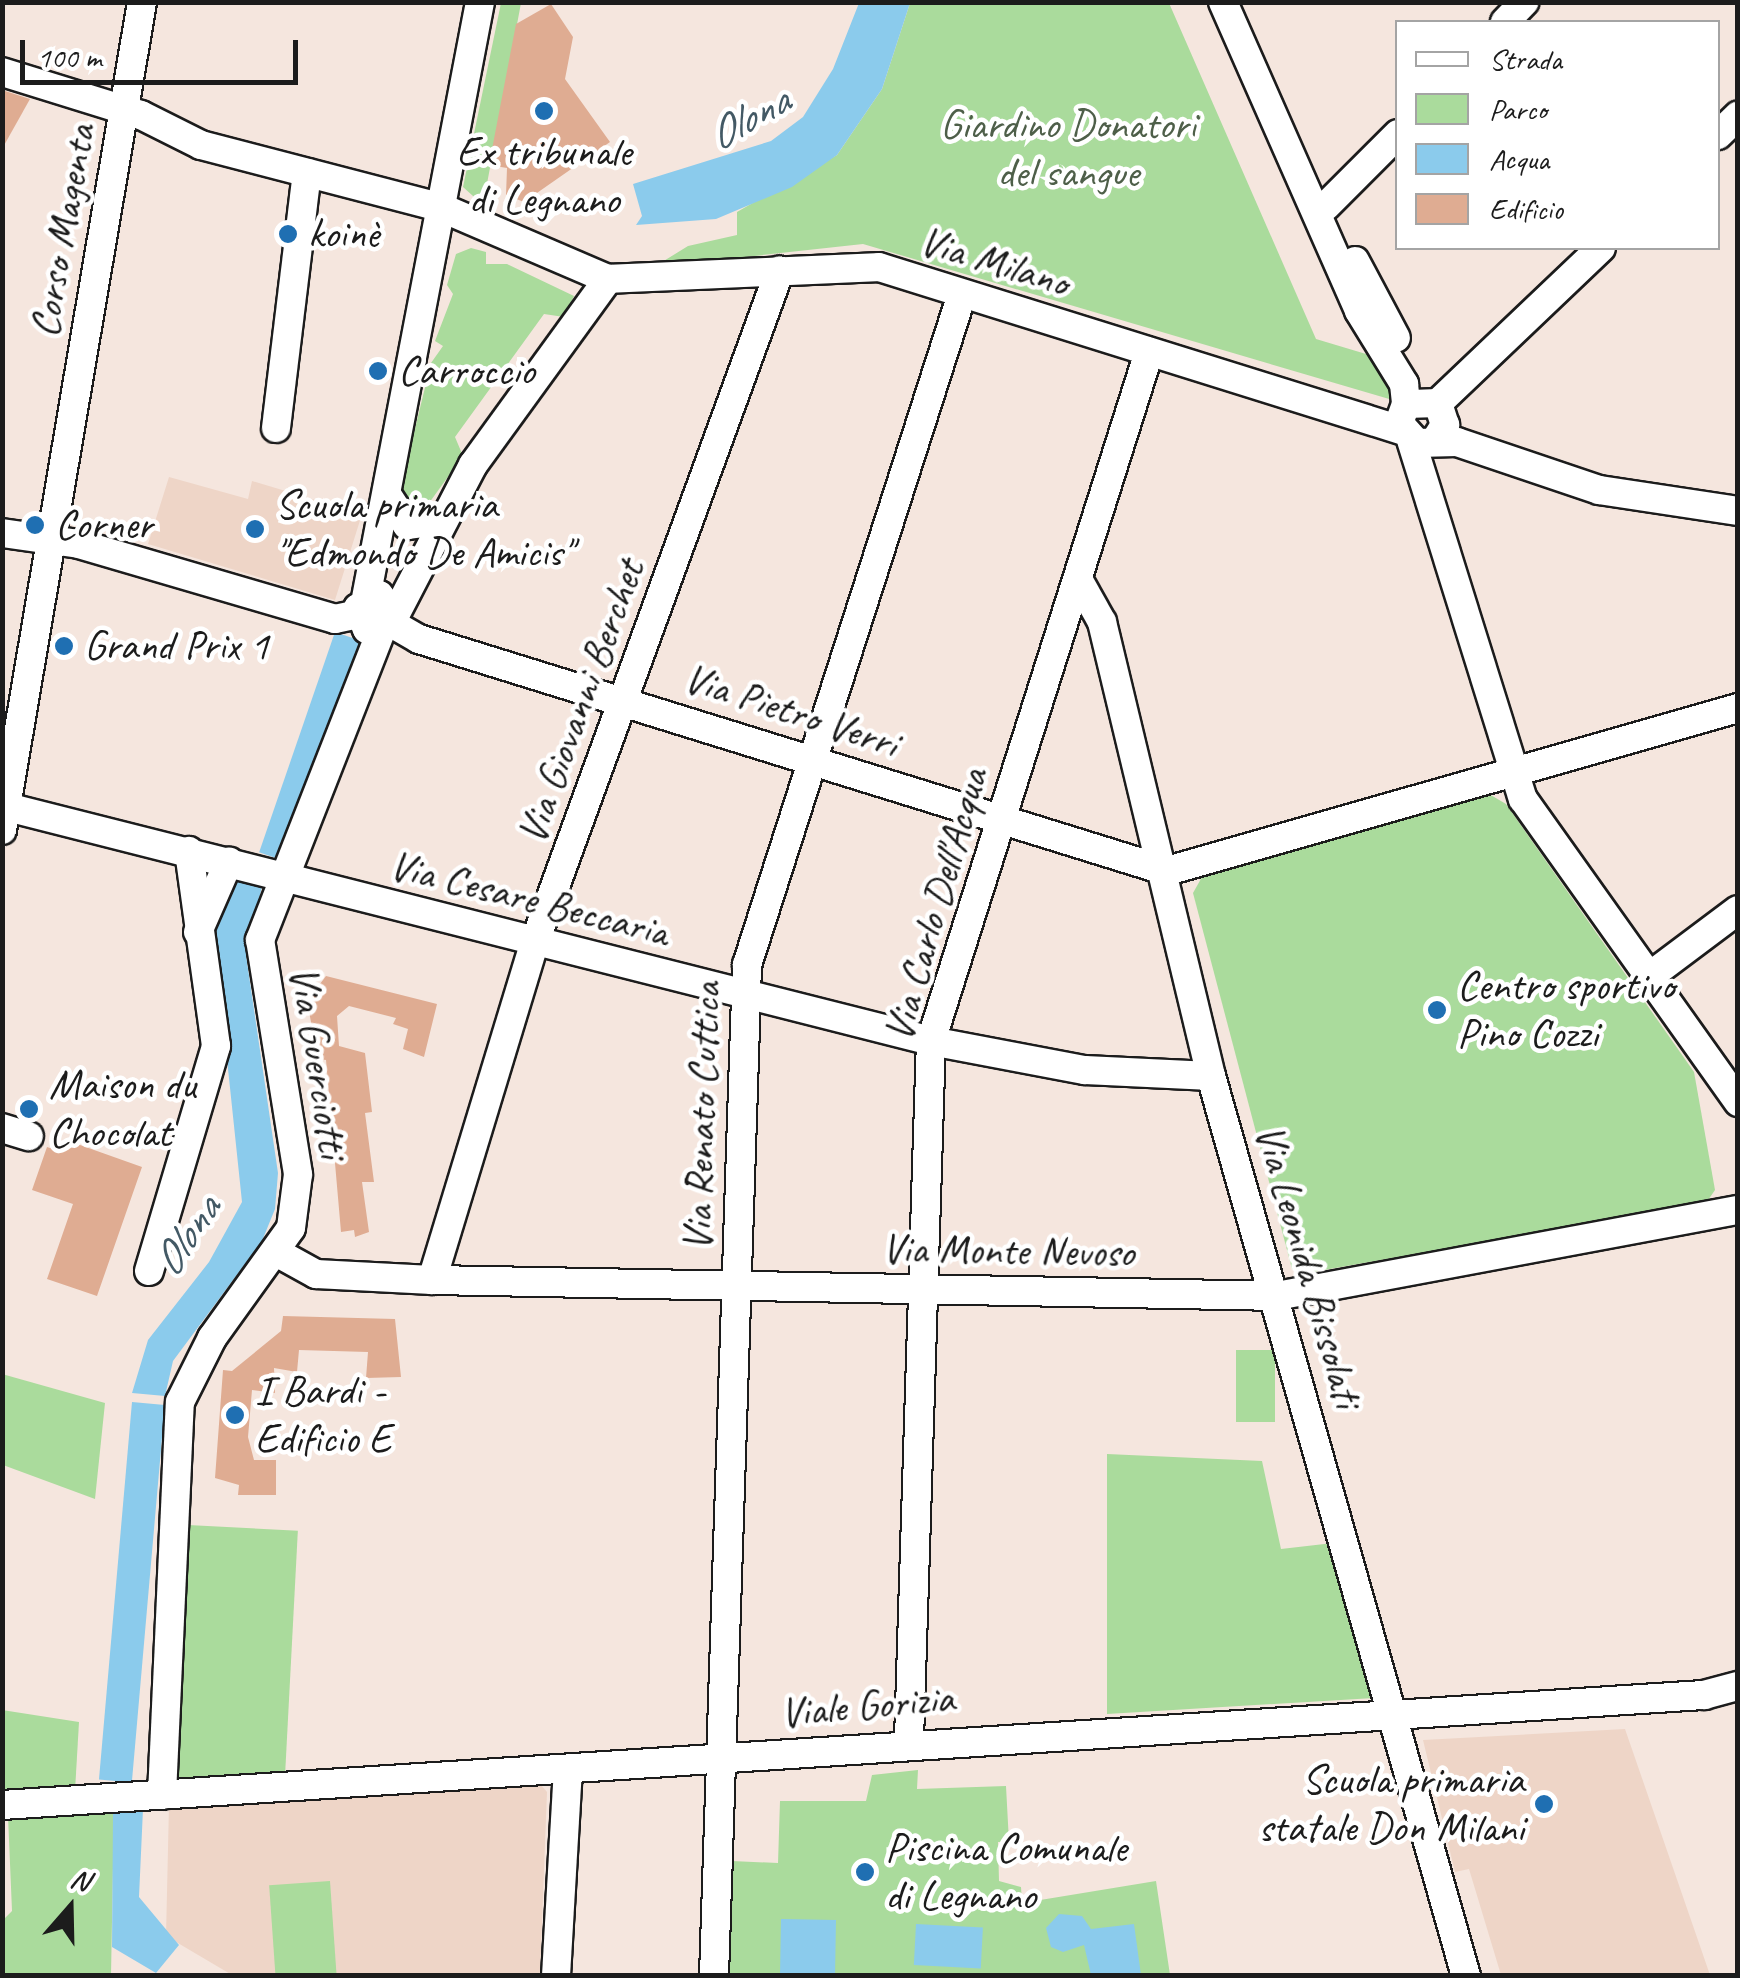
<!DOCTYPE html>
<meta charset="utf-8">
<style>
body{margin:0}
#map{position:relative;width:1740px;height:1978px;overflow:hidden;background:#f5e6de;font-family:Caveat,sans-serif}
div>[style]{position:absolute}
.built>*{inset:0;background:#eed5c7}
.green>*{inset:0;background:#aadb9c;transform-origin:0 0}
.water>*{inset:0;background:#8bcbec;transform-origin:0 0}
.building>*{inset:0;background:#dfac92}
.roads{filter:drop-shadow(2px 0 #1c1c1c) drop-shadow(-2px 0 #1c1c1c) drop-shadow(0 2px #1c1c1c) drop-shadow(0 -2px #1c1c1c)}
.minor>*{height:28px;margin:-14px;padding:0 14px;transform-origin:14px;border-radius:14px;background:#fff}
.dots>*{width:28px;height:28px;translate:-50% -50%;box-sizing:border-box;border:5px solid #fff;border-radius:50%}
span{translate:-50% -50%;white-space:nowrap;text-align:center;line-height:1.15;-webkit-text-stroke:9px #fff;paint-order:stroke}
.park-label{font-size:42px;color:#4e5f49}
.poi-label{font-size:42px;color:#1c1c1c}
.left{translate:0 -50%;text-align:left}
.right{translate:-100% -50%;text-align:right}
.street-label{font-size:42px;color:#1c1c1c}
.water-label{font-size:45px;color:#435965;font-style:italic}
.frame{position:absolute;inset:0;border:5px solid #1c1c1c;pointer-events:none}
.legend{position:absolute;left:1395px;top:20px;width:325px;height:230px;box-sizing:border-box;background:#fff;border:2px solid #a4a4a4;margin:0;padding:12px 18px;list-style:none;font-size:30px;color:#1c1c1c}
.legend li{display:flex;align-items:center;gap:20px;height:50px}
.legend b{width:50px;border:2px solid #a4a4a4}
.north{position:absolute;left:20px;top:1858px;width:100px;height:100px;-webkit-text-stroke:8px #fff;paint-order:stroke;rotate:20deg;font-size:28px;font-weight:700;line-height:40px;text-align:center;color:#1c1c1c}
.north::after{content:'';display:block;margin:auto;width:35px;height:45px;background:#1c1c1c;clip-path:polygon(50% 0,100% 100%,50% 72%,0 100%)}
.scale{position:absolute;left:20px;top:40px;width:278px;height:45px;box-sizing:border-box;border:5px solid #1c1c1c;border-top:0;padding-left:12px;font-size:30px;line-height:35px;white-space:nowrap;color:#1c1c1c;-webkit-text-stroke:8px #fff;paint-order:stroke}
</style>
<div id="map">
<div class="built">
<div style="clip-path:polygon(169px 477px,248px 499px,252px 481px,362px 514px,335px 600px,148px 544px)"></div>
<div style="clip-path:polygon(1625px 1729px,1710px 1975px,1501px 1975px,1469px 1869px,1455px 1872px,1423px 1740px)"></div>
<div style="clip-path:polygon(541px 1785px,547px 1792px,540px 1975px,232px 1975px,166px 1936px,169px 1805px)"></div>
</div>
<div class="green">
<div style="clip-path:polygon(501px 3px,521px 3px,483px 205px,463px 187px)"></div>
<div style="clip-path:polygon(910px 3px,1169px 3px,1316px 339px,1386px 360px,1396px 401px,863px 244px,654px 267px,688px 246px,737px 235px,737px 212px,837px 155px,882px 89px)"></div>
<div style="clip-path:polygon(471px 248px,486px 252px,486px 264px,507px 264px,574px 296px,564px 317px,544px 314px,455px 437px,463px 456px,424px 510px,407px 509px,399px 494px,431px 363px,443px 346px,435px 341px,453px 294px,447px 285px,456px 254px)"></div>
<div style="clip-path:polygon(1489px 794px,1506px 804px,1694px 1072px,1715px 1190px,1706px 1203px,1307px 1273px,1292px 1269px,1193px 893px,1202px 877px)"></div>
<div style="left:1236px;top:1350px;width:39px;height:72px"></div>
<div style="clip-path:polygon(2px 1374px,105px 1403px,95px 1499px,3px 1465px)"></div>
<div style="clip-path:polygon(1107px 1454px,1262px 1461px,1281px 1549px,1333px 1543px,1374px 1698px,1107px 1714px)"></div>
<div style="left:188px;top:1525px;width:110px;height:253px;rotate:3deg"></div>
<div style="clip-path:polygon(2px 1710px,79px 1722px,75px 1791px,3px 1794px)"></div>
<div style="clip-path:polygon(918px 1770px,917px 1789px,1006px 1786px,1009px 1842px,998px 1842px,999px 1881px,1021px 1887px,1022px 1903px,1156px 1881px,1170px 1975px,727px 1976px,732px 1861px,778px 1863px,780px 1801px,866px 1801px,872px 1775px)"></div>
<div style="clip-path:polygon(114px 1813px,111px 1975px,3px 1975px,2px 1921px,12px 1911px,8px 1816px)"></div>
<div style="left:330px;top:1881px;width:94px;height:61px;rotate:86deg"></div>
</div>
<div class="water">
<div style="clip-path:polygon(859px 3px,910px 3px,882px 89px,837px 155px,792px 187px,716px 219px,636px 225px,642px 216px,633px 184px,771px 141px,803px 117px,833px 69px)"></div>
<div style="left:335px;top:632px;width:31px;height:233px;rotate:19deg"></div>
<div style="clip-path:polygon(232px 874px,263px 882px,246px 955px,278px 1173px,275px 1209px,262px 1241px,173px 1361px,165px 1396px,132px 1393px,148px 1340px,209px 1262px,242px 1202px,213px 926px)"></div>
<div style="left:132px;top:1402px;width:33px;height:379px;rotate:5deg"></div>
<div style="clip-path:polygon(143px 1809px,139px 1897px,179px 1945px,156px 1973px,112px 1947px,113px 1811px)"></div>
<div style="clip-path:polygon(1059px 1914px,1082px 1916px,1091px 1929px,1134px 1924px,1141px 1975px,1091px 1975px,1084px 1945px,1063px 1952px,1051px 1947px,1046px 1928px)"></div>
<div style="left:781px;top:1919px;width:55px;height:56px;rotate:1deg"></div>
<div style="left:916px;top:1924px;width:67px;height:41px;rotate:3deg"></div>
</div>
<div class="building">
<div style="clip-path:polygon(551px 4px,573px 37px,565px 79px,610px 142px,524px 202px,506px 195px,507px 168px,489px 165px,516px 24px)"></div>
<div style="clip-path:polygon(2px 90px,30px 99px,2px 149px)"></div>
<div style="clip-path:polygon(326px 976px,437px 1004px,424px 1057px,403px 1049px,408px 1029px,393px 1024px,396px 1018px,349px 1006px,337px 1016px,339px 1046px,365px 1053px,372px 1112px,365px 1113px,374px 1182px,362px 1182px,369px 1232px,355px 1237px,354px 1230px,341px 1232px,326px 1060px,318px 1059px,307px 1001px)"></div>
<div style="clip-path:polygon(66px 1140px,142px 1167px,97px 1296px,47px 1279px,73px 1204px,32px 1190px,47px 1147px,62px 1152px)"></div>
<div style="clip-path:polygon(283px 1316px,395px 1319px,401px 1377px,366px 1378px,368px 1352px,299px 1350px,297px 1372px,274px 1368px,275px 1393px,252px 1390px,248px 1437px,254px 1460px,276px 1460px,276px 1495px,238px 1495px,239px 1485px,215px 1478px,223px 1370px,232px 1371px,281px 1331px)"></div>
</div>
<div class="roads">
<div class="minor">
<div style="left:1223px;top:2px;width:338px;rotate:66.2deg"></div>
<div style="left:1359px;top:311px;width:86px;rotate:58.3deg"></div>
<div style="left:1404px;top:384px;width:20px;rotate:84deg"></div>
<div style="left:1505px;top:22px;width:28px;rotate:-46deg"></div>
<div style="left:2px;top:72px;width:145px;rotate:17.2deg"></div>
<div style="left:141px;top:115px;width:67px;rotate:26.6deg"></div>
<div style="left:201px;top:145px;width:249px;rotate:14.6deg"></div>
<div style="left:442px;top:208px;width:181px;rotate:23.2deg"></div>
<div style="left:608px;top:279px;width:271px;rotate:-2.5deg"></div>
<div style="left:879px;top:267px;width:547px;rotate:17.34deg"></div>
<div style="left:1718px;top:135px;width:28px;rotate:-44deg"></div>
<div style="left:1326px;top:206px;width:102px;rotate:-45deg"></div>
<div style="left:1355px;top:261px;width:87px;rotate:62deg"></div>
<div style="left:1438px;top:403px;width:225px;rotate:-43.6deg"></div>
<div style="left:276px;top:428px;width:257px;rotate:-83.1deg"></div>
<div style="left:1436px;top:439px;width:17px;rotate:-57deg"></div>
<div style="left:1445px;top:425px;width:23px;rotate:-108deg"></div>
<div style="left:1438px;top:403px;width:32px;rotate:178deg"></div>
<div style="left:1406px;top:404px;width:20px;rotate:110deg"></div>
<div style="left:1399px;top:423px;width:27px;rotate:48deg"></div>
<div style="left:1417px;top:443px;width:40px;rotate:-1.4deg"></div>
<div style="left:1457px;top:442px;width:150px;rotate:18.7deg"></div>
<div style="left:1599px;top:490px;width:141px;rotate:8.6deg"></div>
<div style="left:1411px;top:440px;width:376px;rotate:72.7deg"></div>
<div style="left:1523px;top:799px;width:372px;rotate:54.6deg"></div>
<div style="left:388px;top:496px;width:35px;rotate:57deg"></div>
<div style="left:407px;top:525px;width:33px;rotate:-7deg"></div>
<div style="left:2px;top:533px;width:78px;rotate:8.1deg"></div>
<div style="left:79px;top:544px;width:267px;rotate:16.3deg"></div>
<div style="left:335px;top:619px;width:24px;rotate:-12deg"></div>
<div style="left:1078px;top:579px;width:49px;rotate:60.8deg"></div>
<div style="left:1102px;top:622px;width:467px;rotate:76.5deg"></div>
<div style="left:1211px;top:1076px;width:935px;rotate:74.18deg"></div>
<div style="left:366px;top:598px;width:607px;rotate:-79.17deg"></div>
<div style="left:395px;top:616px;width:26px;rotate:-127deg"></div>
<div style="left:379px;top:595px;width:25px;rotate:148deg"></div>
<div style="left:358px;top:608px;width:23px;rotate:67deg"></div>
<div style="left:367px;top:629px;width:25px;rotate:-14deg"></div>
<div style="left:391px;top:623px;width:178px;rotate:-62.6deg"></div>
<div style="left:473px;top:465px;width:230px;rotate:-54deg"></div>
<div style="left:391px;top:623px;width:32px;rotate:30deg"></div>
<div style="left:419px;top:639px;width:783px;rotate:17.23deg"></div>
<div style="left:1167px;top:871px;width:594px;rotate:-15.93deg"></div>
<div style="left:7px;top:807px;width:953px;rotate:14.21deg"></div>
<div style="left:931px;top:1041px;width:157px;rotate:10.7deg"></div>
<div style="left:1085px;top:1070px;width:126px;rotate:2.7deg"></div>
<div style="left:2px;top:830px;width:840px;rotate:-80.4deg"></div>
<div style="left:198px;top:932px;width:77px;rotate:-66.4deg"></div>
<div style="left:1650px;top:976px;width:110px;rotate:-36.9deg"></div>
<div style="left:2px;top:1128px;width:28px;rotate:17deg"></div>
<div style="left:276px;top:1252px;width:46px;rotate:28.8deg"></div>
<div style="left:316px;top:1274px;width:116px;rotate:3deg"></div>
<div style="left:432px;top:1280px;width:845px;rotate:1.08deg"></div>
<div style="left:1277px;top:1296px;width:469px;rotate:-10.6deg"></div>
<div style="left:149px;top:1271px;width:235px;rotate:-73.4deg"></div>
<div style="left:216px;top:1046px;width:197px;rotate:-97.9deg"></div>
<div style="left:432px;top:1280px;width:351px;rotate:-73.1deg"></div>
<div style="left:534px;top:944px;width:717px;rotate:-69.95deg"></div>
<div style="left:909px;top:1740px;width:699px;rotate:-88.2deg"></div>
<div style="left:931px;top:1041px;width:723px;rotate:-72.44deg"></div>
<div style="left:162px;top:1795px;width:393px;rotate:-87.4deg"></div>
<div style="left:180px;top:1402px;width:72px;rotate:-63.4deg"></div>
<div style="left:212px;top:1338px;width:135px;rotate:-54.3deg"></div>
<div style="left:291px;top:1228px;width:54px;rotate:-82.6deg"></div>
<div style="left:298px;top:1174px;width:237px;rotate:-99.2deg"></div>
<div style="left:260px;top:940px;width:332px;rotate:-68.6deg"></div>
<div style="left:2px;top:1805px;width:1706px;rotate:-3.7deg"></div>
<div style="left:1704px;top:1695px;width:35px;rotate:-15deg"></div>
<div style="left:556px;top:1976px;width:206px;rotate:-86.7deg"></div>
<div style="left:714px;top:1976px;width:1012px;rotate:-88.13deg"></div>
<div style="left:747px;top:965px;width:705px;rotate:-72.23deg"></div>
</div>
</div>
<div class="dots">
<div style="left:544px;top:111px;background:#1f6fb2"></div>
<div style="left:288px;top:234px;background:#1f6fb2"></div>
<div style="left:378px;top:371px;background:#1f6fb2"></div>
<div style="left:35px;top:525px;background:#1f6fb2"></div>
<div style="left:255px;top:529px;background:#1f6fb2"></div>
<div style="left:64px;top:646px;background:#1f6fb2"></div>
<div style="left:1437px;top:1010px;background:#1f6fb2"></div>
<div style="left:29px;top:1109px;background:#1f6fb2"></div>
<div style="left:235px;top:1415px;background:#1f6fb2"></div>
<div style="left:1544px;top:1804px;background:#1f6fb2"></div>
<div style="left:865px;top:1872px;background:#1f6fb2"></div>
</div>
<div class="park-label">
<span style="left:1068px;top:149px">Giardino Donatori<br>del sangue</span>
</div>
<div class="poi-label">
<span style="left:544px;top:176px">Ex tribunale<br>di Legnano</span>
<span class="left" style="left:308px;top:234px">koinè</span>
<span class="left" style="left:398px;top:371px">Carroccio</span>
<span class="left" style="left:275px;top:529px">Scuola primaria<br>"Edmondo De Amicis"</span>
<span class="left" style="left:55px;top:525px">Corner</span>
<span class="left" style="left:84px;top:646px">Grand Prix 1</span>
<span class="left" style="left:1457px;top:1010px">Centro sportivo<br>Pino Cozzi</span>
<span class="left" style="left:49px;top:1109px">Maison du<br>Chocolat</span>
<span class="left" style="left:255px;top:1415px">I Bardi -<br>Edificio E</span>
<span class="right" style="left:1524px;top:1804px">Scuola primaria<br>statale Don Milani</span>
<span class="left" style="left:885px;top:1872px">Piscina Comunale<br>di Legnano</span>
</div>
<div class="street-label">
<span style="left:63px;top:231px;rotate:-80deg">Corso Magenta</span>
<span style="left:994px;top:262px;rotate:17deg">Via Milano</span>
<span style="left:581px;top:702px;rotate:-70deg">Via Giovanni Berchet</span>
<span style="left:791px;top:711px;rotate:18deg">Via Pietro Verri</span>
<span style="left:529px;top:899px;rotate:14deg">Via Cesare Beccaria</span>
<span style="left:936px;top:905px;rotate:-74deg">Via Carlo Dell'Acqua</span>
<span style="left:318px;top:1062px;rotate:81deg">Via Guerciotti</span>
<span style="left:702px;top:1117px;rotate:-88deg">Via Renato Cuttica</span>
<span style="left:1008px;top:1251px;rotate:1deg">Via Monte Nevoso</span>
<span style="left:1308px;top:1266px;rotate:74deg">Via Leonida Bissolati</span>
<span style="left:867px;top:1706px;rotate:-5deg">Viale Gorizia</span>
</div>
<div class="water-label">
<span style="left:748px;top:118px;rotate:-29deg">Olona</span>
<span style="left:186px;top:1236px;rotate:-56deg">Olona</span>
</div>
<div class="frame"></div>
<ul class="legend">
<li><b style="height:12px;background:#fff"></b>Strada</li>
<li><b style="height:28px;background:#aadb9c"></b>Parco</li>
<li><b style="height:28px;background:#8bcbec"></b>Acqua</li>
<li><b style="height:28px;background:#dfac92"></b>Edificio</li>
</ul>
<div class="north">N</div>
<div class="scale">100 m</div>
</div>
